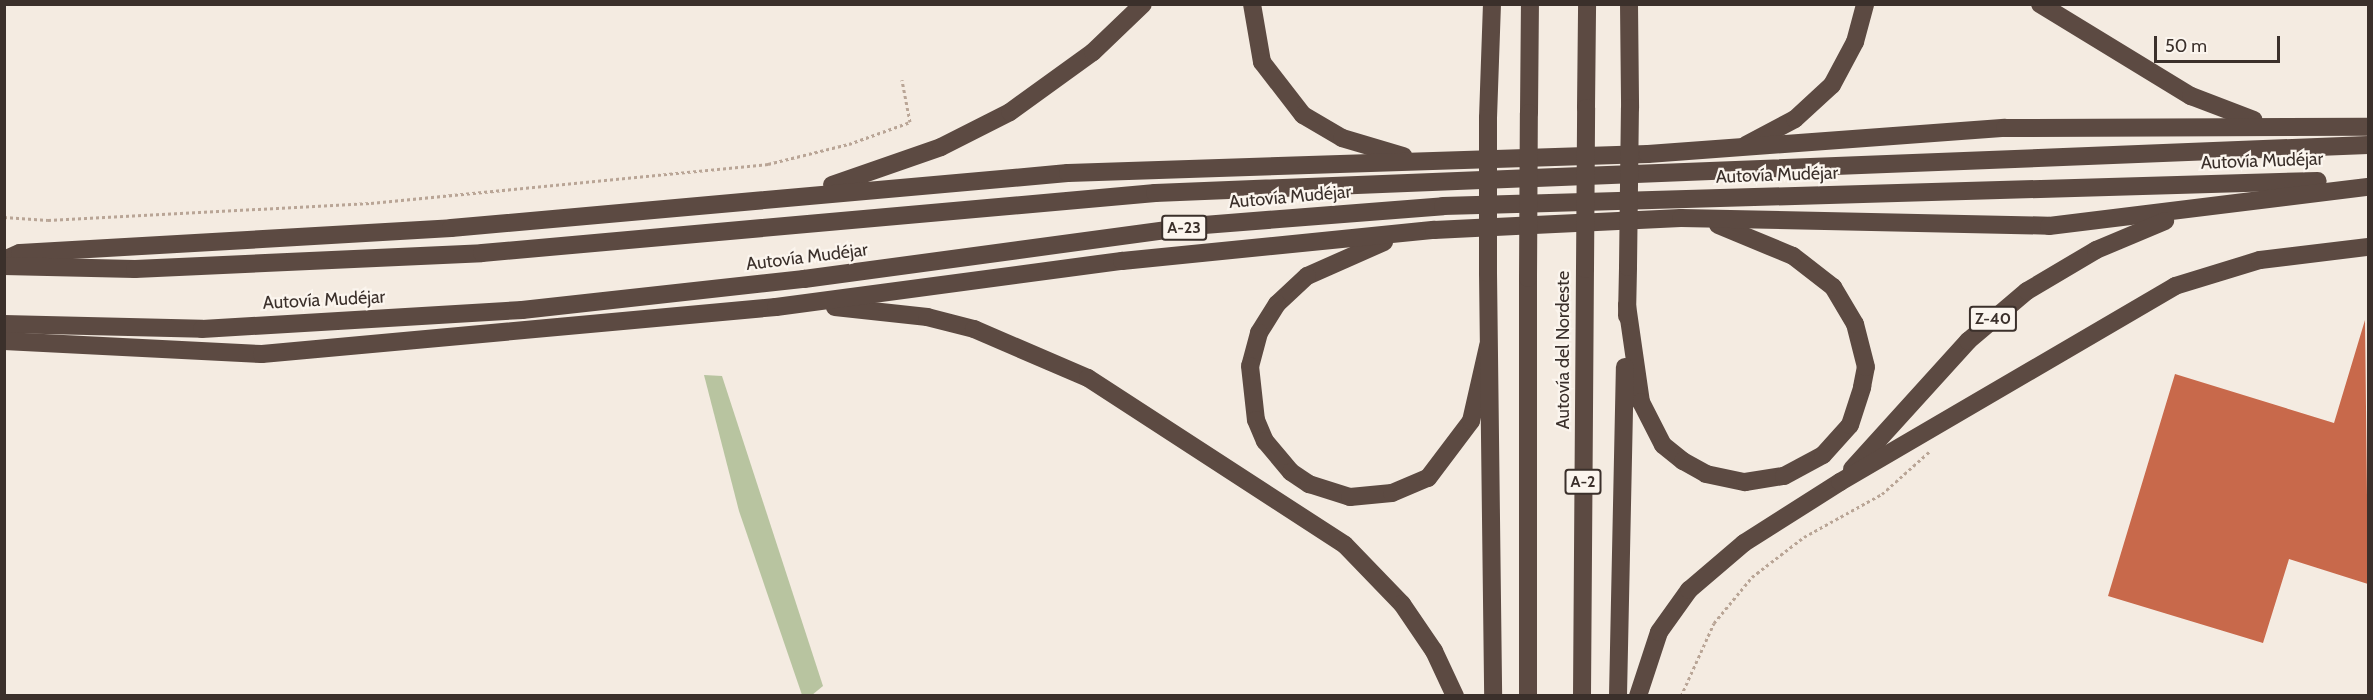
<!DOCTYPE html>
<meta charset="utf-8">
<style>
body{margin:0}
#map{position:relative;width:2373px;height:700px;overflow:hidden;background:#f4ebe1;font-family:Cabin,sans-serif}
div>[style]{position:absolute}
.green>*{inset:0;background:#b8c4a0}
.building>*{inset:0;background:#c8694b}
.path>*{height:3px;margin-top:-1.5px;transform-origin:0;background:repeating-linear-gradient(90deg,#b9a596 0 3px,transparent 0 6px)}
.highway>*{height:18px;margin:-9px;padding:0 9px;transform-origin:9px;border-radius:9px;background:#5c4a42}
.highway-bridge>*{height:18px;margin:-9px;padding:0 9px;transform-origin:9px;border-radius:9px;background:#5c4a42}
span{translate:-50% -50%;white-space:nowrap;text-align:center;line-height:1.15;-webkit-text-stroke:4.5px #fbf5ee;paint-order:stroke}
.shield-label span{padding:2px 4px;background:#fbf5ee;border:2px solid;border-radius:4px;-webkit-text-stroke-width:0}
.shield-label{font-size:16px;color:#3b302b;font-weight:700}
.street-label{font-size:18px;color:#3b302b}
.frame{position:absolute;inset:0;border:6px solid #3b302b;pointer-events:none}
.scale{position:absolute;left:2154px;top:36px;width:126px;height:27px;box-sizing:border-box;border:3px solid #3b302b;border-top:0;padding-left:8px;font-size:18px;line-height:21px;white-space:nowrap;color:#3b302b;-webkit-text-stroke:4px #fbf5ee;paint-order:stroke}
</style>
<div id="map">
<div class="green">
<div style="clip-path:polygon(704px 375px,722px 376px,823px 686px,812px 695px,802px 695px,739px 511px)"></div>
</div>
<div class="building">
<div style="clip-path:polygon(2365px 320px,2368px 584px,2289px 559px,2263px 643px,2108px 596px,2175px 374px,2334px 423px)"></div>
</div>
<div class="path">
<div style="left:4px;top:217px;width:44px;rotate:3.9deg"></div>
<div style="left:48px;top:220px;width:323px;rotate:-3deg"></div>
<div style="left:371px;top:203px;width:399px;rotate:-5.6deg"></div>
<div style="left:768px;top:164px;width:83px;rotate:-13.9deg"></div>
<div style="left:849px;top:144px;width:65px;rotate:-19.8deg"></div>
<div style="left:910px;top:122px;width:43px;rotate:-100.8deg"></div>
<div style="left:1681px;top:696px;width:80px;rotate:-65.7deg"></div>
<div style="left:1714px;top:623px;width:60px;rotate:-50.4deg"></div>
<div style="left:1752px;top:577px;width:66px;rotate:-37.6deg"></div>
<div style="left:1804px;top:537px;width:89px;rotate:-28.9deg"></div>
<div style="left:1882px;top:494px;width:64px;rotate:-41.9deg"></div>
</div>
<div class="highway">
<div style="left:1252px;top:4px;width:59px;rotate:80.2deg"></div>
<div style="left:1262px;top:62px;width:67px;rotate:52.3deg"></div>
<div style="left:1303px;top:115px;width:45px;rotate:30.5deg"></div>
<div style="left:1342px;top:138px;width:64px;rotate:16.4deg"></div>
<div style="left:1629px;top:4px;width:104px;rotate:89.4deg"></div>
<div style="left:2040px;top:4px;width:177px;rotate:31.4deg"></div>
<div style="left:2191px;top:96px;width:67px;rotate:20.9deg"></div>
<div style="left:1586px;top:108px;width:104px;rotate:-89.4deg"></div>
<div style="left:1529px;top:113px;width:109px;rotate:-89.5deg"></div>
<div style="left:1488px;top:118px;width:114px;rotate:-88deg"></div>
<div style="left:1746px;top:145px;width:55px;rotate:-28deg"></div>
<div style="left:1795px;top:119px;width:50px;rotate:-42.6deg"></div>
<div style="left:1832px;top:85px;width:49px;rotate:-61.9deg"></div>
<div style="left:1855px;top:42px;width:39px;rotate:-75deg"></div>
<div style="left:832px;top:185px;width:115px;rotate:-19.2deg"></div>
<div style="left:941px;top:147px;width:77px;rotate:-26.9deg"></div>
<div style="left:1010px;top:112px;width:102px;rotate:-35.9deg"></div>
<div style="left:1093px;top:52px;width:69px;rotate:-43.8deg"></div>
<div style="left:1384px;top:242px;width:84px;rotate:156.2deg"></div>
<div style="left:1307px;top:276px;width:41px;rotate:137deg"></div>
<div style="left:1277px;top:304px;width:34px;rotate:122deg"></div>
<div style="left:1259px;top:333px;width:34px;rotate:105deg"></div>
<div style="left:1250px;top:366px;width:54px;rotate:83.7deg"></div>
<div style="left:1256px;top:420px;width:23px;rotate:67deg"></div>
<div style="left:1265px;top:441px;width:40px;rotate:50deg"></div>
<div style="left:1291px;top:472px;width:22px;rotate:34deg"></div>
<div style="left:1309px;top:484px;width:43px;rotate:17.6deg"></div>
<div style="left:1350px;top:497px;width:42px;rotate:-5.4deg"></div>
<div style="left:1392px;top:493px;width:39px;rotate:-23deg"></div>
<div style="left:1428px;top:478px;width:71px;rotate:-53deg"></div>
<div style="left:1471px;top:421px;width:77px;rotate:-77.2deg"></div>
<div style="left:4px;top:260px;width:17px;rotate:-24deg"></div>
<div style="left:20px;top:253px;width:432px;rotate:-3.3deg"></div>
<div style="left:451px;top:228px;width:619px;rotate:-5.09deg"></div>
<div style="left:1068px;top:173px;width:580px;rotate:-1.88deg"></div>
<div style="left:1648px;top:154px;width:358px;rotate:-4.2deg"></div>
<div style="left:2005px;top:128px;width:363px;rotate:-0.2deg"></div>
<div style="left:4px;top:266px;width:131px;rotate:1.3deg"></div>
<div style="left:135px;top:269px;width:347px;rotate:-2.6deg"></div>
<div style="left:482px;top:253px;width:676px;rotate:-5.09deg"></div>
<div style="left:1155px;top:193px;width:1214px;rotate:-2.27deg"></div>
<div style="left:1488px;top:273px;width:423px;rotate:89.3deg"></div>
<div style="left:1627px;top:305px;width:98px;rotate:81.8deg"></div>
<div style="left:1641px;top:402px;width:48px;rotate:62.9deg"></div>
<div style="left:1663px;top:445px;width:26px;rotate:39deg"></div>
<div style="left:1683px;top:461px;width:26px;rotate:29deg"></div>
<div style="left:1706px;top:474px;width:40px;rotate:12deg"></div>
<div style="left:1745px;top:482px;width:39px;rotate:-9deg"></div>
<div style="left:1784px;top:476px;width:44px;rotate:-28.3deg"></div>
<div style="left:1823px;top:455px;width:40px;rotate:-48deg"></div>
<div style="left:1850px;top:425px;width:40px;rotate:-72deg"></div>
<div style="left:1862px;top:387px;width:20px;rotate:-79deg"></div>
<div style="left:1866px;top:367px;width:44px;rotate:-104.3deg"></div>
<div style="left:1855px;top:324px;width:43px;rotate:-120.7deg"></div>
<div style="left:1833px;top:287px;width:51px;rotate:-142.2deg"></div>
<div style="left:1793px;top:256px;width:81px;rotate:-157.5deg"></div>
<div style="left:835px;top:307px;width:93px;rotate:6.2deg"></div>
<div style="left:927px;top:317px;width:49px;rotate:14.3deg"></div>
<div style="left:974px;top:329px;width:124px;rotate:23.3deg"></div>
<div style="left:1088px;top:378px;width:306px;rotate:33deg"></div>
<div style="left:1345px;top:545px;width:82px;rotate:46deg"></div>
<div style="left:1402px;top:604px;width:57px;rotate:55.8deg"></div>
<div style="left:1434px;top:651px;width:50px;rotate:65deg"></div>
<div style="left:1627px;top:316px;width:49px;rotate:-88.8deg"></div>
<div style="left:4px;top:324px;width:198px;rotate:1.4deg"></div>
<div style="left:202px;top:329px;width:321px;rotate:-3.4deg"></div>
<div style="left:522px;top:310px;width:284px;rotate:-6.3deg"></div>
<div style="left:804px;top:279px;width:404px;rotate:-7.7deg"></div>
<div style="left:1204px;top:225px;width:240px;rotate:-4.5deg"></div>
<div style="left:1443px;top:206px;width:875px;rotate:-1.64deg"></div>
<div style="left:4px;top:341px;width:258px;rotate:2.9deg"></div>
<div style="left:262px;top:354px;width:516px;rotate:-5.22deg"></div>
<div style="left:776px;top:307px;width:349px;rotate:-7.6deg"></div>
<div style="left:1122px;top:261px;width:314px;rotate:-5.7deg"></div>
<div style="left:1434px;top:230px;width:247px;rotate:-2.8deg"></div>
<div style="left:1681px;top:218px;width:368px;rotate:1.2deg"></div>
<div style="left:2049px;top:226px;width:321px;rotate:-7deg"></div>
<div style="left:1852px;top:469px;width:173px;rotate:-47.8deg"></div>
<div style="left:1968px;top:341px;width:77px;rotate:-40.3deg"></div>
<div style="left:2027px;top:291px;width:80px;rotate:-30.7deg"></div>
<div style="left:2096px;top:250px;width:75px;rotate:-22.8deg"></div>
<div style="left:1528px;top:696px;width:418px;rotate:-90deg"></div>
<div style="left:1582px;top:696px;width:427px;rotate:-89.6deg"></div>
<div style="left:1618px;top:696px;width:329px;rotate:-88.8deg"></div>
<div style="left:1638px;top:696px;width:67px;rotate:-71.8deg"></div>
<div style="left:1659px;top:632px;width:52px;rotate:-54.5deg"></div>
<div style="left:1689px;top:590px;width:72px;rotate:-40.5deg"></div>
<div style="left:1744px;top:543px;width:114px;rotate:-32.4deg"></div>
<div style="left:1840px;top:482px;width:388px;rotate:-30.3deg"></div>
<div style="left:2175px;top:286px;width:89px;rotate:-17deg"></div>
<div style="left:2260px;top:260px;width:109px;rotate:-6.9deg"></div>
</div>
<div class="highway-bridge">
<div style="left:1628px;top:267px;width:159px;rotate:-89.3deg"></div>
<div style="left:1585px;top:269px;width:161px;rotate:-89.6deg"></div>
<div style="left:1488px;top:273px;width:155px;rotate:-90deg"></div>
<div style="left:1528px;top:278px;width:165px;rotate:-89.7deg"></div>
</div>
<div class="shield-label">
<span style="left:1184px;top:228px">A-23</span>
<span style="left:1993px;top:319px">Z-40</span>
<span style="left:1583px;top:482px">A-2</span>
</div>
<div class="street-label">
<span style="left:2262px;top:161px;rotate:-2deg">Autovía Mudéjar</span>
<span style="left:1777px;top:175px;rotate:-2deg">Autovía Mudéjar</span>
<span style="left:1290px;top:197px;rotate:-5deg">Autovía Mudéjar</span>
<span style="left:807px;top:257px;rotate:-7deg">Autovía Mudéjar</span>
<span style="left:324px;top:300px;rotate:-3deg">Autovía Mudéjar</span>
<span style="left:1563px;top:350px;rotate:-90deg">Autovía del Nordeste</span>
</div>
<div class="frame"></div>
<div class="scale">50 m</div>
</div>
